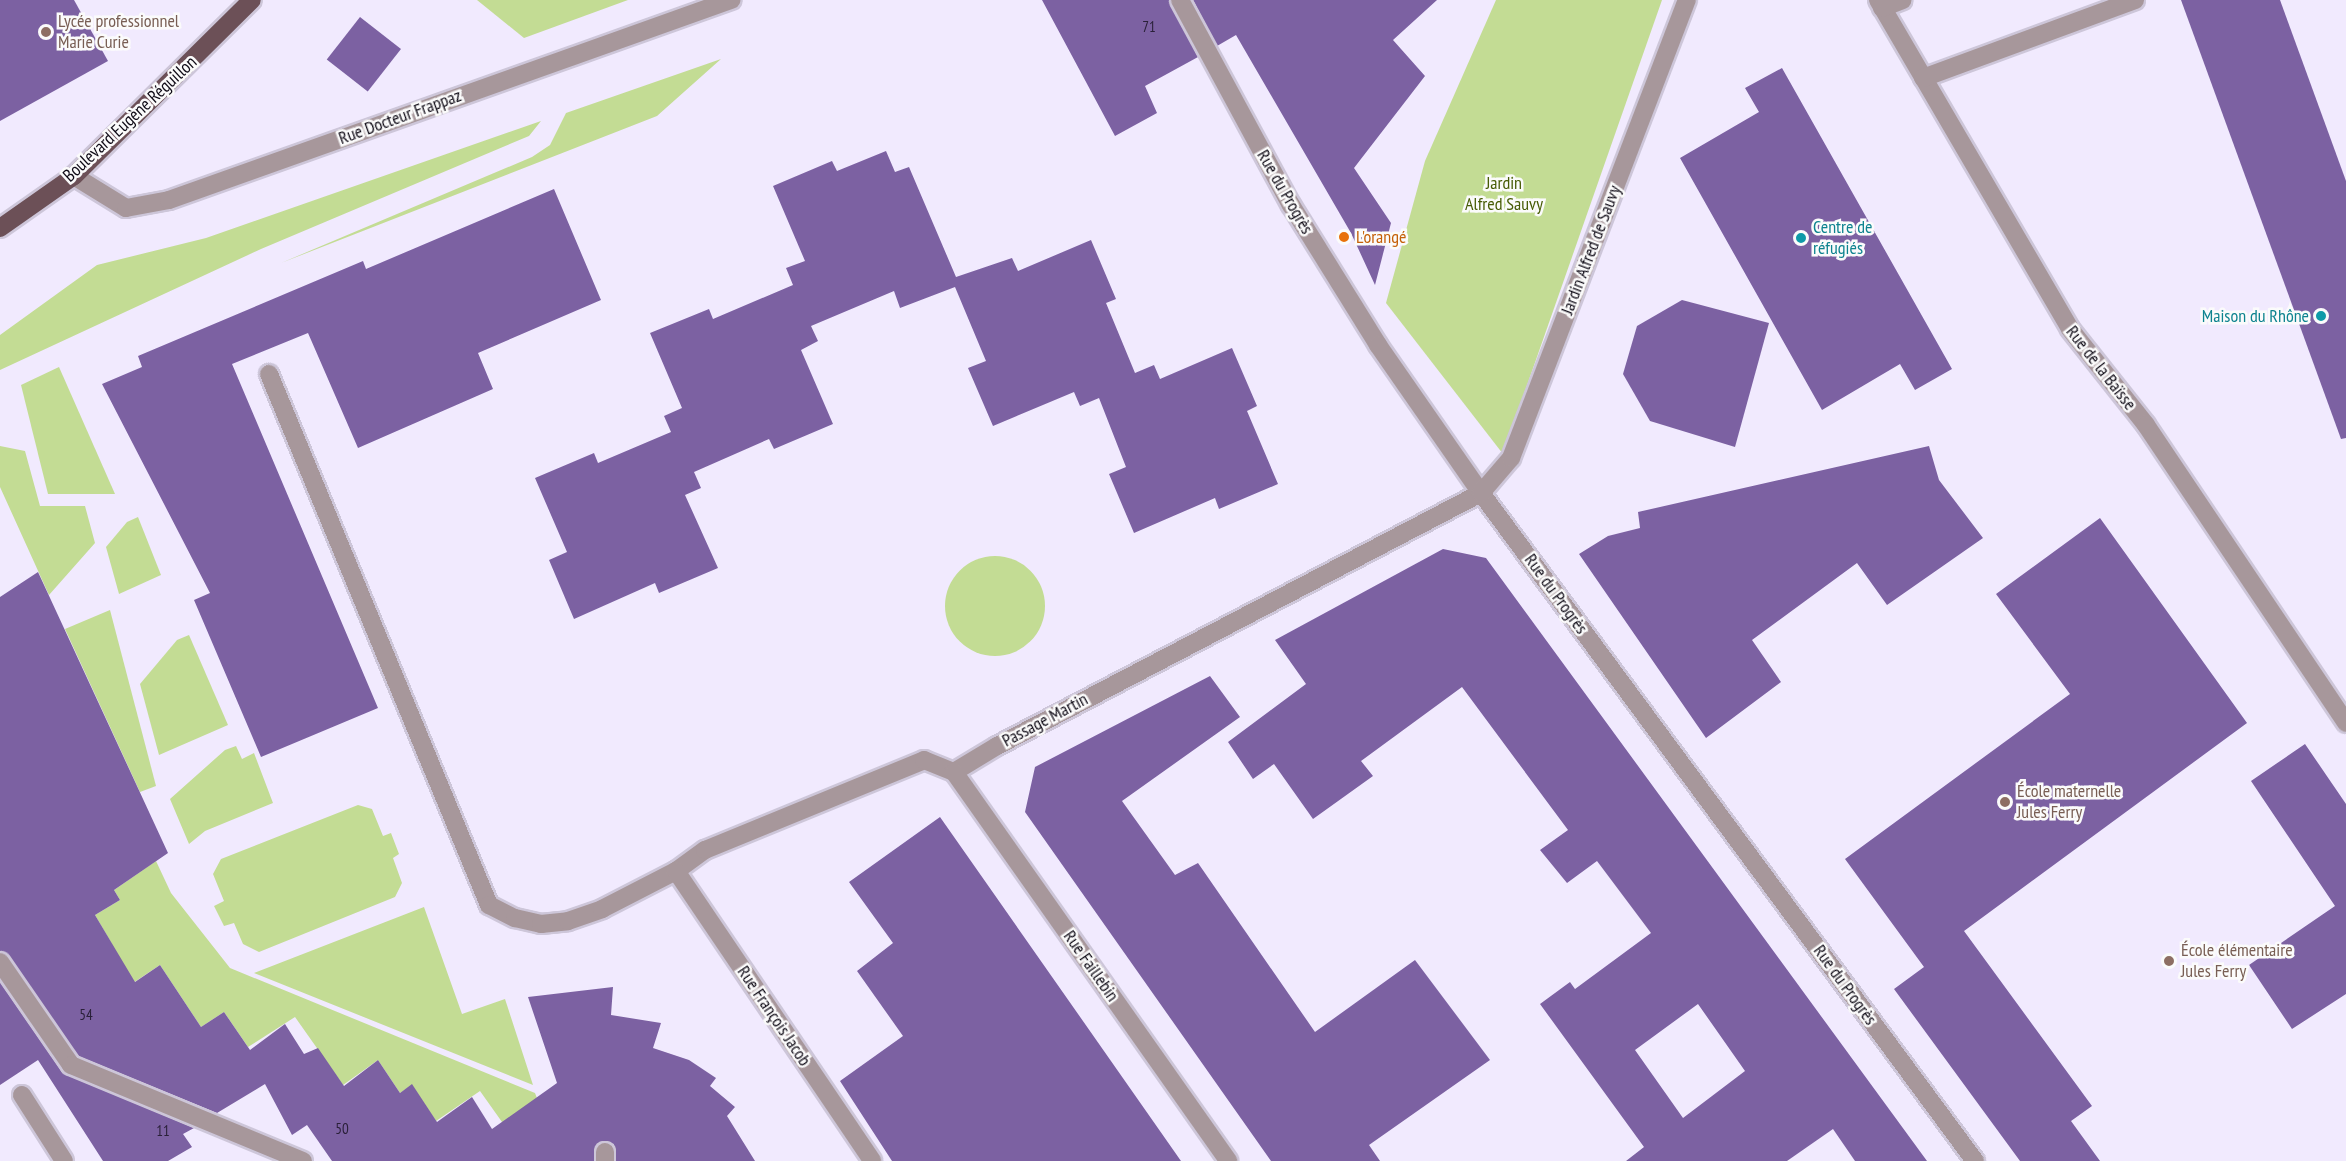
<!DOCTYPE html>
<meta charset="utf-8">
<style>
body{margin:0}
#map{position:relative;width:2346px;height:1161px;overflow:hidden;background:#f1eafe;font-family:"PT Sans Narrow",sans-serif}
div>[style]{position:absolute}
.green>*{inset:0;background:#c3dc94}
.round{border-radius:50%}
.building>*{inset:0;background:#7c61a2;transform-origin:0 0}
.roads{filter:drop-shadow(2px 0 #cdc6d9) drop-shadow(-2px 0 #cdc6d9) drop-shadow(0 2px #cdc6d9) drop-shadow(0 -2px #cdc6d9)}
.minor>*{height:18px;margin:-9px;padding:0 9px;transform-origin:9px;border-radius:9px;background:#a7979b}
.major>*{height:18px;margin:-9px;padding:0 9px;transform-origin:9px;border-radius:9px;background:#6c5057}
.dots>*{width:16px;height:16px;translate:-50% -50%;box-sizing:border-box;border:3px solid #fbfbfb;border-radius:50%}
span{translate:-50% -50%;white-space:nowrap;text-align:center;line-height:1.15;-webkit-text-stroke:5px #fbfbfb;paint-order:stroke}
.number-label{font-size:15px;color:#2a2039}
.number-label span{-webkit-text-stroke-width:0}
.education-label{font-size:18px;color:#785e54}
.left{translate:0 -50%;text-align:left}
.street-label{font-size:18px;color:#0f0b16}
.park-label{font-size:18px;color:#475c06}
.culture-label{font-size:18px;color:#0d838f}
.right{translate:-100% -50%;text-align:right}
.food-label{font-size:18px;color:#c56008}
</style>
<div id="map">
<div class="green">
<div style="clip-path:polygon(477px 0,628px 0,524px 38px)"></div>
<div style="clip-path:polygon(1496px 0,1662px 0,1503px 454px,1386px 303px,1425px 161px)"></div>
<div style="clip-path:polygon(721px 59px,657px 116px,281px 263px,532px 157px,550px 145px,566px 113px)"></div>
<div style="clip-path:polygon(541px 121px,529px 136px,261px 249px,0 370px,0 335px,97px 265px,206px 238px)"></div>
<div style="clip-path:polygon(59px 367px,115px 494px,48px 494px,21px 385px)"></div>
<div style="clip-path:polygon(0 446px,25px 451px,40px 506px,85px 506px,95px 543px,49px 595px,0 487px)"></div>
<div style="clip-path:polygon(138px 517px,161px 575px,119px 594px,106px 547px,127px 522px)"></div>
<div class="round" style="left:945px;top:556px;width:100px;height:100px"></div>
<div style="clip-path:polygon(110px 610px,156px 786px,140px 792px,65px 629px)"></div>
<div style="clip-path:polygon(189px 635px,228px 725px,159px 755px,140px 684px,177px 640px)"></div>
<div style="clip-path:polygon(236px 746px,242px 759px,254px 753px,273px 803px,205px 831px,189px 844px,170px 799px,225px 750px)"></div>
<div style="clip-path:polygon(358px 805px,372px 809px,383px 836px,391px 833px,399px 854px,393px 858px,402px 883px,395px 897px,259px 952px,243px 944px,234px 923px,224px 926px,214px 906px,224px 901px,213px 874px,221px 859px)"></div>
<div style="clip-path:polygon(156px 861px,171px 893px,230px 968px,535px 1093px,550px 1132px,502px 1122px,480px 1091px,436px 1121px,412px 1085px,400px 1093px,378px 1060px,343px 1085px,295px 1017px,248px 1047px,224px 1012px,201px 1027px,160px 965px,127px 987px,101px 951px,112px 944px,95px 915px,120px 900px,114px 890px)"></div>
<div style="clip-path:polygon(424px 907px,462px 1014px,505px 999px,533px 1085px,254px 973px)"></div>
</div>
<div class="building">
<div style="clip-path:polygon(0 0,74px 0,108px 61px,0 121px)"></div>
<div style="clip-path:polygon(1042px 0,1169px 0,1198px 57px,1145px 86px,1157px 113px,1115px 136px)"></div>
<div style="clip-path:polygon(1193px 0,1437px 0,1393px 40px,1425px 76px,1354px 168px,1391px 223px,1375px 285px,1351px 233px,1236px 35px,1217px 46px)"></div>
<div style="clip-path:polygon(2181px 0,2280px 0,2346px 181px,2346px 438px,2341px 439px)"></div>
<div style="left:360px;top:17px;width:52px;height:54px;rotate:38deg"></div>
<div style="clip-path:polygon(1782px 68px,1952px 369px,1915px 390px,1900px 364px,1822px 410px,1680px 158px,1759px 112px,1745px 88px)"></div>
<div style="clip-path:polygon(886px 151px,895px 172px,909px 167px,956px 277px,1012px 258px,1018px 271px,1091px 240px,1116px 299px,1106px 303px,1135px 373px,1154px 365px,1160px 379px,1232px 348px,1257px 406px,1247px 411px,1278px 484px,1219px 509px,1215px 498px,1134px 533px,1109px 474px,1126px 467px,1099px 398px,1080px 406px,1074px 392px,993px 426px,968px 368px,986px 361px,955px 287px,900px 308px,894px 291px,811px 326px,818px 341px,801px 350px,833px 424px,774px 449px,769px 439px,694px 472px,701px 488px,685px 495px,718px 568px,659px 593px,655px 583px,574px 619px,549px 560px,567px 552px,535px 478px,594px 453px,598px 463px,671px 432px,664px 416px,682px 408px,650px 333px,709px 309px,713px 319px,793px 285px,786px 268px,805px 261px,773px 186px,832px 161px,837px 171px)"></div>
<div style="clip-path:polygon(554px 189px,601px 300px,478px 353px,493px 389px,358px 448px,308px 333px,232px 364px,378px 708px,261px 757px,194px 600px,210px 593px,102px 384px,142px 367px,138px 356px,363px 261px,366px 269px)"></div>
<div style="clip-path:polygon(1682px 300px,1769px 323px,1735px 447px,1650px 421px,1623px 374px,1637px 326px)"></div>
<div style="clip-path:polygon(1929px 446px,1939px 480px,1983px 538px,1887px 605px,1857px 563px,1752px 640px,1781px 682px,1706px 738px,1579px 554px,1608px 536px,1640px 528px,1638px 512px)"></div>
<div style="clip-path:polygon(2100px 518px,2247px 723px,1964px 931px,2092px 1106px,2071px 1121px,2100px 1161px,2020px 1161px,1894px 989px,1924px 967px,1845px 859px,2070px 694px,1996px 594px)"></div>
<div style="clip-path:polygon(evenodd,1443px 549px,1486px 558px,1927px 1161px,1855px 1161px,1833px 1129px,1787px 1161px,1626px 1161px,1644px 1147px,1540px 1004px,1570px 982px,1575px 989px,1651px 933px,1597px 861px,1567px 883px,1540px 850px,1568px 830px,1462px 687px,1361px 761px,1373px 776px,1313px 819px,1274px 764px,1253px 779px,1228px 742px,1306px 684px,1275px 640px,1443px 549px,1698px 1004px,1745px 1071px,1683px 1118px,1635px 1050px,1698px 1004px)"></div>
<div style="clip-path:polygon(38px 572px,168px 853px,114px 890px,120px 900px,95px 915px,135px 982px,160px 965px,201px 1027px,224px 1012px,250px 1050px,285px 1024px,304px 1054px,318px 1048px,344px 1086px,378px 1060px,400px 1093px,412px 1084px,437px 1122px,472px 1097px,492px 1129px,557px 1083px,528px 997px,613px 987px,611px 1015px,661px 1023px,653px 1048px,689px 1060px,716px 1078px,710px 1086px,735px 1107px,727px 1116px,755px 1161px,616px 1161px,615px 1147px,606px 1141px,596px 1146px,594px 1161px,332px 1161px,307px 1125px,292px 1135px,265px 1084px,217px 1113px,78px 1056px,9px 956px,0 951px,0 597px)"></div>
<div style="clip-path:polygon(1210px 676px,1240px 717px,1122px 801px,1175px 875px,1198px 863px,1315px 1032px,1415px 960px,1490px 1060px,1369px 1145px,1380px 1161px,1271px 1161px,1025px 812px,1035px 767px)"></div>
<div style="clip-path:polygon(2305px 744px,2346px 804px,2346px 994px,2292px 1029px,2249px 965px,2335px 906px,2251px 781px)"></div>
<div style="clip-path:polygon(940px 817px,987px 884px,1181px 1161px,892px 1161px,840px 1081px,903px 1036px,857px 971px,893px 943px,849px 882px)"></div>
<div style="clip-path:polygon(0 982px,62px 1072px,194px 1128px,183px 1134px,192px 1147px,168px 1161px,103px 1161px,38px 1060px,0 1085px)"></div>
</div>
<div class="roads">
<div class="minor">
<div style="left:1180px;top:0;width:233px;rotate:61.6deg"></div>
<div style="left:1291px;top:205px;width:165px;rotate:58.1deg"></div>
<div style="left:1378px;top:345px;width:180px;rotate:55.2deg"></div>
<div style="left:1481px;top:493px;width:831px;rotate:53.52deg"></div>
<div style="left:1878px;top:0;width:381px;rotate:59.7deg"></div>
<div style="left:2070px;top:329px;width:122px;rotate:51.6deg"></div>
<div style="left:2146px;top:425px;width:359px;rotate:56.1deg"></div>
<div style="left:1882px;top:8px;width:22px;rotate:-21deg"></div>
<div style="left:1923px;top:78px;width:226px;rotate:-20.2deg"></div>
<div style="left:74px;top:176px;width:61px;rotate:31.6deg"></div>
<div style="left:126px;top:208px;width:44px;rotate:-10.5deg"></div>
<div style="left:169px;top:200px;width:597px;rotate:-19.59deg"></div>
<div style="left:269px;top:374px;width:575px;rotate:67.5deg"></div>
<div style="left:489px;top:905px;width:29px;rotate:27deg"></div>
<div style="left:515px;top:918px;width:27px;rotate:13deg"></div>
<div style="left:541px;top:924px;width:27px;rotate:-6deg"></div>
<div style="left:568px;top:921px;width:36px;rotate:-19deg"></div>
<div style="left:602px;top:909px;width:83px;rotate:-27.2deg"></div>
<div style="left:676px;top:871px;width:36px;rotate:-36deg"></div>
<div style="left:705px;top:850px;width:237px;rotate:-22.3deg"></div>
<div style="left:924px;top:760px;width:32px;rotate:22deg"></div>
<div style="left:954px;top:772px;width:50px;rotate:-31.2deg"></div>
<div style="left:997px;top:746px;width:546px;rotate:-27.6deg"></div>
<div style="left:1481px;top:493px;width:46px;rotate:-49.4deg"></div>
<div style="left:1511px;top:458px;width:491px;rotate:-69deg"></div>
<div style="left:954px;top:772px;width:476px;rotate:54.8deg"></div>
<div style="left:676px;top:871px;width:350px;rotate:55.9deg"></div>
<div style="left:0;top:962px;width:125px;rotate:55.4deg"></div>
<div style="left:71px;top:1065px;width:251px;rotate:22.5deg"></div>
<div style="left:22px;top:1095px;width:78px;rotate:57.5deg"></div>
<div style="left:605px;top:1161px;width:9px;rotate:-90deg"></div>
</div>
<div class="major">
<div style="left:0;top:228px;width:90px;rotate:-35.1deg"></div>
<div style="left:74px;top:176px;width:250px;rotate:-44.7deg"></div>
</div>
</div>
<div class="dots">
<div style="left:46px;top:32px;background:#8d6e63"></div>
<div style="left:1344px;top:237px;background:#e8710a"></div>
<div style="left:1801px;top:238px;background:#0f9aa8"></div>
<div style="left:2321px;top:316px;background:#0f9aa8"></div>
<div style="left:2005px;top:802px;background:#8d6e63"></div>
<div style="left:2169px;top:961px;background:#8d6e63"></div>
</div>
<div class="number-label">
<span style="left:1149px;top:27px">71</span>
<span style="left:86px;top:1015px">54</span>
<span style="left:342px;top:1129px">50</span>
<span style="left:163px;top:1131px">11</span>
</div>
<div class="education-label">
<span class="left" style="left:58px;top:32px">Lycée professionnel<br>Marie Curie</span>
<span class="left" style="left:2017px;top:802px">École maternelle<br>Jules Ferry</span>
<span class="left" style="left:2181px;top:961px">École élémentaire<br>Jules Ferry</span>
</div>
<div class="street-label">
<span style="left:400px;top:117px;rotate:-20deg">Rue Docteur Frappaz</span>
<span style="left:130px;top:119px;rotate:-43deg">Boulevard Eugène Réguillon</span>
<span style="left:1285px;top:192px;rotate:60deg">Rue du Progrès</span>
<span style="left:1591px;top:250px;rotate:-69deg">Jardin Alfred de Sauvy</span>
<span style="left:2101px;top:368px;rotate:52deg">Rue de la Baïsse</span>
<span style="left:1556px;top:594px;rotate:54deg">Rue du Progrès</span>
<span style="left:1045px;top:720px;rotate:-28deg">Passage Martin</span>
<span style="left:1091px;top:966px;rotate:55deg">Rue Faillebin</span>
<span style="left:1845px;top:985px;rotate:54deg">Rue du Progrès</span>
<span style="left:774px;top:1016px;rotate:56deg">Rue François Jacob</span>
</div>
<div class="park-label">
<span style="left:1504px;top:194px">Jardin<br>Alfred Sauvy</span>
</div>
<div class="culture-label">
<span class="left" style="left:1813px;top:238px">Centre de<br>réfugiés</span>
<span class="right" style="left:2309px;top:316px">Maison du Rhône</span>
</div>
<div class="food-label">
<span class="left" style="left:1356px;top:237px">L'orangé</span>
</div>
</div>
